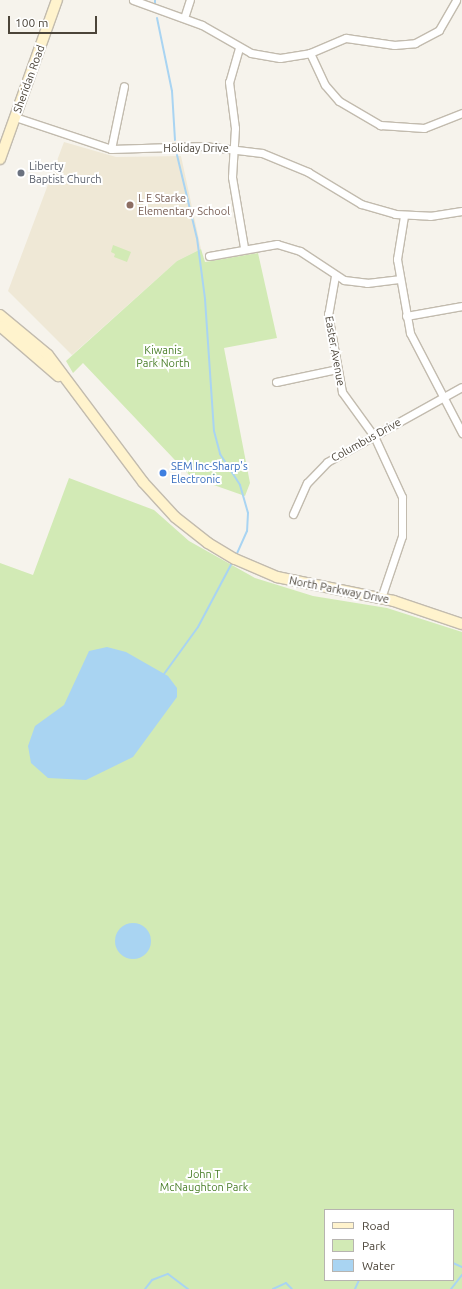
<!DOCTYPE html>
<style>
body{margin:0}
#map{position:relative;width:462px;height:1289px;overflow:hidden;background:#f6f3ec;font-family:Ubuntu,sans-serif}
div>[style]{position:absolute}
.education>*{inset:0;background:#efe8d6}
.green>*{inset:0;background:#d2eab5}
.water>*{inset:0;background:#a9d4f2}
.round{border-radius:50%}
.stream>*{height:2px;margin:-1px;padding:0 1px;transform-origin:1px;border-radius:1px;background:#a9d4f2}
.roads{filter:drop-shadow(1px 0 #c2bbae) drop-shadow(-1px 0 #c2bbae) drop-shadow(0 1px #c2bbae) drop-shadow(0 -1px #c2bbae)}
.street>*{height:7px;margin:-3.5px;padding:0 3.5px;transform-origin:3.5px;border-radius:3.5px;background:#fff}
.secondary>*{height:10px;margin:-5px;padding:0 5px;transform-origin:5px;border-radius:5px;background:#fff3cd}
.dots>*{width:11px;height:11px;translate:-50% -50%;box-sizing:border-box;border:2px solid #fff;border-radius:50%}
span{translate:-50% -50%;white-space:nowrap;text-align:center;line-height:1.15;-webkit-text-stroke:4px #fff;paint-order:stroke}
.street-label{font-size:11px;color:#4b4439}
.worship-label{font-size:11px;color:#5b616d}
.left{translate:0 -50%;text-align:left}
.education-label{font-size:11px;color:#785e54}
.park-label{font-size:11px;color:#4a7f2a}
.shop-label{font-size:11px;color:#366cbe}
.legend{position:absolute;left:324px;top:1209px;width:130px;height:72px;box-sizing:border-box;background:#fff;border:1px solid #b7b4b0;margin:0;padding:5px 7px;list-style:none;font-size:12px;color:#4b4439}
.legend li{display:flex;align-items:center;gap:8px;height:20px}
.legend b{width:20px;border:1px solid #b7b4b0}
.scale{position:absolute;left:8px;top:16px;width:89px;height:18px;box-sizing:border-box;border:2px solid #4b4439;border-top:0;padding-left:5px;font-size:12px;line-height:14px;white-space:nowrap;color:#4b4439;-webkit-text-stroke:3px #fff;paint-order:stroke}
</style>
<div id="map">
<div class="education">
<div style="clip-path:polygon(64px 142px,116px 157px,181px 156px,201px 249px,177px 261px,72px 355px,8px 291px)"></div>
</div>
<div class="green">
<div style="clip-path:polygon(113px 245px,131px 252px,127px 262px,114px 257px,115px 254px,111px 252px)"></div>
<div style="clip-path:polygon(201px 249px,205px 262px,258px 253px,277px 338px,224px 348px,250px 483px,245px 496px,191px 477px,83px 363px,73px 373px,66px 361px,177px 261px)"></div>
<div style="clip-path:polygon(evenodd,69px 478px,154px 510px,189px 541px,255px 578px,313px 596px,387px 608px,462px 632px,462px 1289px,0 1289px,0 563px,33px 575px,69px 478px,325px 1210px,453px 1210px,453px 1280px,325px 1280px,325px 1210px)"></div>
</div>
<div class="water">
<div style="clip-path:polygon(107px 647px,126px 652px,168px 676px,177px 688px,177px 697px,133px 757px,86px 780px,48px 778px,31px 763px,28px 746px,35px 726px,64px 705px,89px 651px)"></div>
<div class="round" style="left:115px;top:923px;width:36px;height:36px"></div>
</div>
<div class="stream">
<div style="left:155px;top:0;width:3px;rotate:90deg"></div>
<div style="left:157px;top:18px;width:75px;rotate:78.4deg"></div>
<div style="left:172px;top:91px;width:49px;rotate:86.5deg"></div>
<div style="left:177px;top:155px;width:85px;rotate:76.5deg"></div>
<div style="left:197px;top:238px;width:62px;rotate:82.5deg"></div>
<div style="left:205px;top:299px;width:132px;rotate:86.1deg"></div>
<div style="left:214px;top:431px;width:24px;rotate:75deg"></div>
<div style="left:220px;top:454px;width:37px;rotate:57deg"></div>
<div style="left:240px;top:485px;width:29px;rotate:74deg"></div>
<div style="left:248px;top:513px;width:18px;rotate:93deg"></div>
<div style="left:247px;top:531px;width:27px;rotate:114deg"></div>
<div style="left:164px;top:674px;width:58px;rotate:-54.1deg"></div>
<div style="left:198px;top:627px;width:75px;rotate:-62.1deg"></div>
<div style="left:453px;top:1263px;width:10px;rotate:24deg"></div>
<div style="left:145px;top:1289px;width:11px;rotate:-52deg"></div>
<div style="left:152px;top:1280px;width:17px;rotate:-21deg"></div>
<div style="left:168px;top:1274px;width:25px;rotate:37deg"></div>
<div style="left:273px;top:1289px;width:14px;rotate:-25deg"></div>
<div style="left:286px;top:1283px;width:8px;rotate:45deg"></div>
<div style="left:355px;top:1289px;width:10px;rotate:-66deg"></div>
<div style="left:451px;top:1289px;width:18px;rotate:-52deg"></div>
</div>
<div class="roads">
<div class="street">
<div style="left:133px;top:0;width:73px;rotate:19.9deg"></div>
<div style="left:202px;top:25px;width:56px;rotate:29.7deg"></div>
<div style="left:251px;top:53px;width:29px;rotate:10deg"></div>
<div style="left:280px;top:58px;width:30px;rotate:-9deg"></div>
<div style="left:310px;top:53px;width:39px;rotate:-23deg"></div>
<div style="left:346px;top:38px;width:49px;rotate:8.3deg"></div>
<div style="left:394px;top:45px;width:21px;rotate:-5deg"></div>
<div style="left:415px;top:43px;width:27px;rotate:-28deg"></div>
<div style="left:439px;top:30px;width:34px;rotate:-60deg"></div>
<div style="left:184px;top:18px;width:19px;rotate:-72deg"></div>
<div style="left:239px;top:48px;width:35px;rotate:106deg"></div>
<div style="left:229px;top:82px;width:46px;rotate:82.6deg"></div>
<div style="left:235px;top:128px;width:49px;rotate:93.5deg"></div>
<div style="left:232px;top:177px;width:71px;rotate:80.3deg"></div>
<div style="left:310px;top:53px;width:35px;rotate:65deg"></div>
<div style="left:325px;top:85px;width:21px;rotate:49deg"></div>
<div style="left:339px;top:101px;width:48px;rotate:30.3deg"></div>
<div style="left:380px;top:125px;width:44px;rotate:3.9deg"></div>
<div style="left:424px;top:128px;width:41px;rotate:-21.5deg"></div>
<div style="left:15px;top:117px;width:101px;rotate:18.4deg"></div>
<div style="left:111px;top:149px;width:93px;rotate:-1.8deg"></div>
<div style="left:204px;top:146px;width:58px;rotate:6.9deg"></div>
<div style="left:262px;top:153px;width:50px;rotate:22.4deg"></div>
<div style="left:308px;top:172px;width:62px;rotate:31.1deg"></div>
<div style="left:361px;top:204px;width:35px;rotate:16deg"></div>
<div style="left:395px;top:214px;width:35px;rotate:3deg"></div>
<div style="left:430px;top:216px;width:32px;rotate:-9deg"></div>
<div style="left:111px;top:149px;width:64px;rotate:-78.3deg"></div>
<div style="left:404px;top:216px;width:44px;rotate:99.2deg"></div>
<div style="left:397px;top:259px;width:75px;rotate:80deg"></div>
<div style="left:410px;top:333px;width:113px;rotate:62.5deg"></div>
<div style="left:209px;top:256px;width:69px;rotate:-10deg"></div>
<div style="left:277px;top:244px;width:24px;rotate:17deg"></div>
<div style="left:300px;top:251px;width:53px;rotate:33.4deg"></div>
<div style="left:344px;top:280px;width:23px;rotate:7deg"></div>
<div style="left:367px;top:283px;width:32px;rotate:-7deg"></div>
<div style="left:335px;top:276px;width:39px;rotate:100deg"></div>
<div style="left:328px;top:314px;width:79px;rotate:79.8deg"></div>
<div style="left:342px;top:392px;width:54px;rotate:54deg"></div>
<div style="left:374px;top:436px;width:67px;rotate:65.3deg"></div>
<div style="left:402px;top:497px;width:39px;rotate:90deg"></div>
<div style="left:402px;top:536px;width:65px;rotate:108.7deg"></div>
<div style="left:406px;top:316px;width:57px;rotate:-10.1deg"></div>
<div style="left:276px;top:382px;width:62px;rotate:-12deg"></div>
<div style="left:293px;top:514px;width:34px;rotate:-66deg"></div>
<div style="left:307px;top:483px;width:29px;rotate:-46deg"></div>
<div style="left:327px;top:462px;width:154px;rotate:-29.1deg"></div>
</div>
<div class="secondary">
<div style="left:0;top:159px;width:169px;rotate:-70.3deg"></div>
<div style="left:0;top:315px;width:62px;rotate:39.8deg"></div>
<div style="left:48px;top:355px;width:159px;rotate:53.2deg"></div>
<div style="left:143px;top:482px;width:47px;rotate:47.6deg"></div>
<div style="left:175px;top:517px;width:42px;rotate:38.2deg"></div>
<div style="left:208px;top:543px;width:31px;rotate:31deg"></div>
<div style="left:235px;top:559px;width:46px;rotate:23.2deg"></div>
<div style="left:277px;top:577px;width:119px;rotate:11.6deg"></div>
<div style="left:394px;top:601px;width:72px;rotate:18.7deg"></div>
<div style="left:0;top:326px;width:77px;rotate:40.8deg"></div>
</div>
</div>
<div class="dots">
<div style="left:21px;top:173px;background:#6b7280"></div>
<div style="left:130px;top:205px;background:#8d6e63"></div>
<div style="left:163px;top:473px;background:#3f7fe0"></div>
</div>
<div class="street-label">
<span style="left:29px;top:79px;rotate:-70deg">Sheridan Road</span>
<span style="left:196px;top:148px">Holiday Drive</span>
<span style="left:335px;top:351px;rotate:80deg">Easter Avenue</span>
<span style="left:366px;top:440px;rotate:-29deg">Columbus Drive</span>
<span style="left:339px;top:590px;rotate:11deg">North Parkway Drive</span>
</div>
<div class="worship-label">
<span class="left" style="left:29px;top:173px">Liberty<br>Baptist Church</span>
</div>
<div class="education-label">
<span class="left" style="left:138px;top:205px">L E Starke<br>Elementary School</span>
</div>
<div class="park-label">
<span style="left:163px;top:357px">Kiwanis<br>Park North</span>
<span style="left:204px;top:1181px">John T<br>McNaughton Park</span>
</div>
<div class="shop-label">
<span class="left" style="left:171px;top:473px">SEM Inc-Sharp's<br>Electronic</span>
</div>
<ul class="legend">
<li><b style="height:5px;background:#fff3cd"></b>Road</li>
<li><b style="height:11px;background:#d2eab5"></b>Park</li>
<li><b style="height:11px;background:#a9d4f2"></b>Water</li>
</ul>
<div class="scale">100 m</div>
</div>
